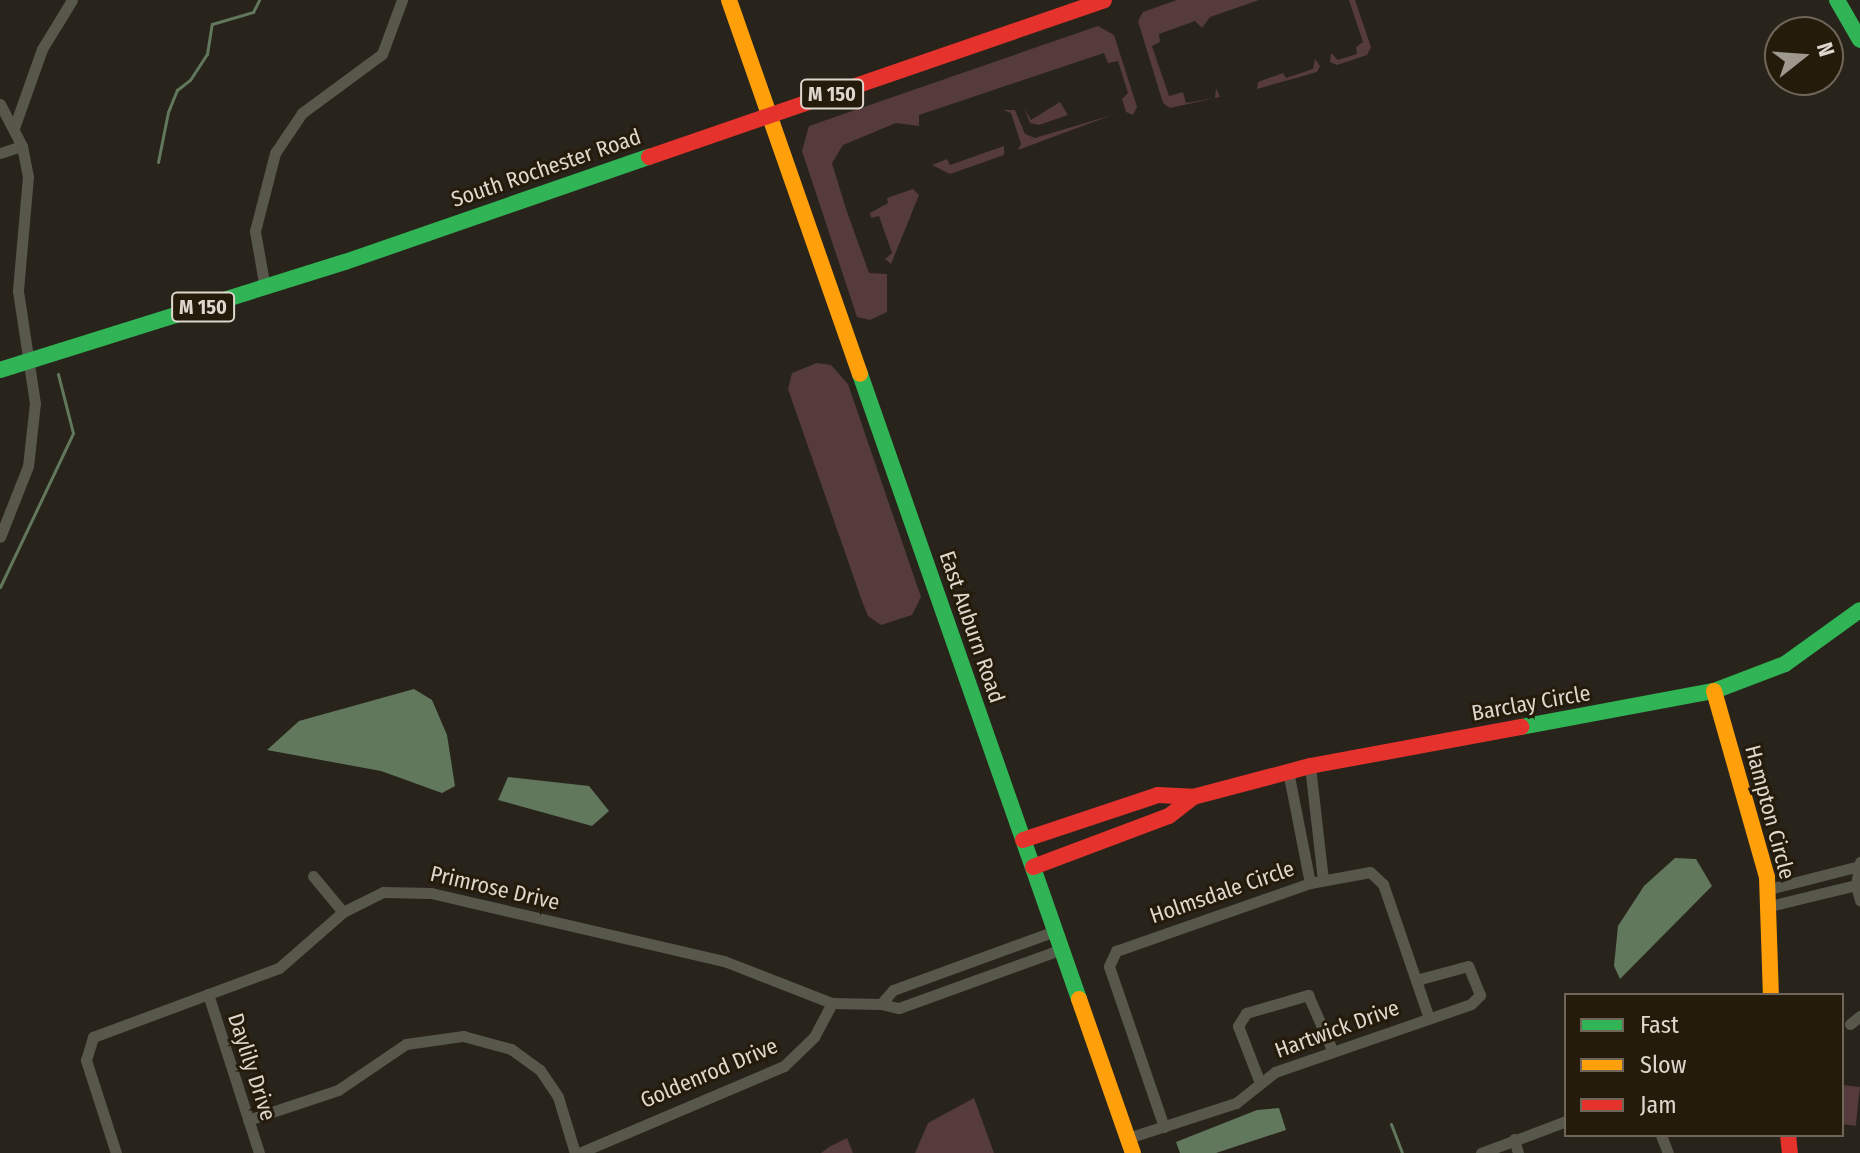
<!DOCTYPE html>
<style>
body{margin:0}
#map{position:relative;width:1860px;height:1153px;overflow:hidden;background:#29241b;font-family:"Fira Sans Condensed",sans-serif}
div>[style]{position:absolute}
.green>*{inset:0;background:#553b3b;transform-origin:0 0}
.water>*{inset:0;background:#61785d}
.stream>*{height:3px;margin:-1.5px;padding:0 1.5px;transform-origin:1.5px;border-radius:1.5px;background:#61785d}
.street>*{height:11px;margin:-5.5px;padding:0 5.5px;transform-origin:5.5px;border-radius:5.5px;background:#58574c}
.fast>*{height:16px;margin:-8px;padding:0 8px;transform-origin:8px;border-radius:8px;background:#30b455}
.slow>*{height:16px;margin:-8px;padding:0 8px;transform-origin:8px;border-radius:8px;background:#ff9f0a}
.jam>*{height:16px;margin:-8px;padding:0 8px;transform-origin:8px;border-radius:8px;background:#e5322d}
span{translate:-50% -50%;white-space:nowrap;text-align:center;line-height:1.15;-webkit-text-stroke:6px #251b0b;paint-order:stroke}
.shield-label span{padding:2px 6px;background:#251b0b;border:2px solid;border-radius:6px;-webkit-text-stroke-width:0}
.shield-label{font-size:20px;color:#ded7cd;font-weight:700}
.street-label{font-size:22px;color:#ded7cd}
.legend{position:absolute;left:1564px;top:993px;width:280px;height:144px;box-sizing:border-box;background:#251b0b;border:2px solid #6f6659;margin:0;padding:10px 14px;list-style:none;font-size:24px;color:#ded7cd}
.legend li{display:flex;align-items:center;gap:16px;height:40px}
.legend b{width:40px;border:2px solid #6f6659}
.north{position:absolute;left:1764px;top:16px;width:80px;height:80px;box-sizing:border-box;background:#251b0b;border:2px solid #6f6659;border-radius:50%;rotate:73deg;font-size:22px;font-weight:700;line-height:32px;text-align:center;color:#ded7cd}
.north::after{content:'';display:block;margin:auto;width:28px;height:36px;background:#9f988f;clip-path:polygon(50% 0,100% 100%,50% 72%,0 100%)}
</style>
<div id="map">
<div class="green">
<div style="clip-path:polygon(1177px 0,1259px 0,1210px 17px,1202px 28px,1195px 21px,1159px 34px,1160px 42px,1152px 46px,1169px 96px,1183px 92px,1186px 103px,1215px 98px,1216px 88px,1220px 97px,1170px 108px,1163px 103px,1138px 21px,1143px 12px)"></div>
<div style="clip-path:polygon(1349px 0,1355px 0,1371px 47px,1367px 55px,1337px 65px,1330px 62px,1331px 53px,1338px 60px,1357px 54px,1356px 47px,1363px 42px)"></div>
<div style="clip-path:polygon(1098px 26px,1114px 35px,1137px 107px,1133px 115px,1126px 112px,1122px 99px,1128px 93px,1118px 61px,1108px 63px,1104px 53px,919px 115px,919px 126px,896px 123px,843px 145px,832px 163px,846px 209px,869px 273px,887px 274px,887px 312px,870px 320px,857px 317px,802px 151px,809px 126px)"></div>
<div style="clip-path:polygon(1315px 59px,1320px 66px,1317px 72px,1257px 89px,1258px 82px,1283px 73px,1286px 78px,1313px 69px)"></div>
<div style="clip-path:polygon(1060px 102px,1068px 115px,1039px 125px,1030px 123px,1024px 108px,1031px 120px)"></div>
<div style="clip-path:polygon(1003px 110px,1015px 110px,1025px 134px,1035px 138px,1112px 115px,1018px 150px,1021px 144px,1011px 113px)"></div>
<div style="clip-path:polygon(1004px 146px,1004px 155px,950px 174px,932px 165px,947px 159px,950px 165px)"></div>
<div style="clip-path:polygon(913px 189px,919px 195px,891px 264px,885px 259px,892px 253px,879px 216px,871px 218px,870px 213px,888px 203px,887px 198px)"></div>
<div style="clip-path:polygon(817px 363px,831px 365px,848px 384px,921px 597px,912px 615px,881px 625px,868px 616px,862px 601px,788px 389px,792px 373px)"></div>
<div style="left:1842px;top:1085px;width:18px;height:39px;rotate:6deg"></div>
<div style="clip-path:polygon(974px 1098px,994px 1153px,915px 1153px,928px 1123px)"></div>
<div style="clip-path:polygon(847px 1138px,853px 1153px,821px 1153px,829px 1147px)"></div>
</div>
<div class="water">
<div style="clip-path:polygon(414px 689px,432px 700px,447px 735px,455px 786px,442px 793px,381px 771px,267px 750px,299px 721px)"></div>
<div style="clip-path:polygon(508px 777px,589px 786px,609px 811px,592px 826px,498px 800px)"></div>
<div style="clip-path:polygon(1675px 858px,1696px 859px,1712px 886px,1620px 979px,1614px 966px,1618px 926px,1644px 886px)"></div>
<div style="clip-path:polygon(1279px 1108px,1286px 1130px,1216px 1153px,1180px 1153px,1176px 1142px,1257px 1110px)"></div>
</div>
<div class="stream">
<div style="left:158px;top:162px;width:51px;rotate:-78.7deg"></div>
<div style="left:168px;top:112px;width:24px;rotate:-68deg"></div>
<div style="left:177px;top:90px;width:16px;rotate:-38deg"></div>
<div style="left:190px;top:80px;width:31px;rotate:-57deg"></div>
<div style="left:207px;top:54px;width:30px;rotate:-81deg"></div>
<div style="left:212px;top:24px;width:43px;rotate:-16.3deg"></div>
<div style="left:253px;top:12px;width:13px;rotate:-63deg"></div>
<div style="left:0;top:587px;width:170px;rotate:-64.6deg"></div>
<div style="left:73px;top:433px;width:61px;rotate:-104.3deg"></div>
<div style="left:1391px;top:1124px;width:31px;rotate:69deg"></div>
</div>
<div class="street">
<div style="left:0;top:104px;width:47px;rotate:62.4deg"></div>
<div style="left:22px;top:146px;width:31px;rotate:79deg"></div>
<div style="left:28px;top:176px;width:115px;rotate:95deg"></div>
<div style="left:18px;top:291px;width:113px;rotate:81.4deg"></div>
<div style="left:35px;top:403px;width:63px;rotate:96.3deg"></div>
<div style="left:28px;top:466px;width:76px;rotate:111.5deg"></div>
<div style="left:14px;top:128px;width:84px;rotate:-70.5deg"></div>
<div style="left:42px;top:49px;width:57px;rotate:-58.5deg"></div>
<div style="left:0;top:153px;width:23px;rotate:-18deg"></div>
<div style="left:265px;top:288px;width:58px;rotate:-100deg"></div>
<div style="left:255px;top:231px;width:81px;rotate:-75.6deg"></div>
<div style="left:275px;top:153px;width:48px;rotate:-56deg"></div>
<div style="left:302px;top:113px;width:99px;rotate:-36.4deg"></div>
<div style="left:382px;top:54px;width:58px;rotate:-69.7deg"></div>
<div style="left:1310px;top:766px;width:115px;rotate:83.5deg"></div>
<div style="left:1288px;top:771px;width:114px;rotate:78.9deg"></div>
<div style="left:1860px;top:862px;width:23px;rotate:100deg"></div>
<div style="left:1856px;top:885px;width:16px;rotate:75deg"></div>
<div style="left:313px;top:876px;width:47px;rotate:50.2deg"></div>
<div style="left:1769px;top:889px;width:93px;rotate:-14.3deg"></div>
<div style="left:1770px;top:906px;width:89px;rotate:-13.7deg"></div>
<div style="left:1055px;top:931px;width:172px;rotate:160deg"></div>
<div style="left:893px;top:990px;width:18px;rotate:131deg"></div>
<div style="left:881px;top:1004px;width:18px;rotate:13deg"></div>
<div style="left:899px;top:1008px;width:173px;rotate:-19.9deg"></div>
<div style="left:208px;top:994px;width:167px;rotate:72.2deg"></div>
<div style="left:1850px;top:1024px;width:13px;rotate:-39deg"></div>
<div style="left:1260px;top:1083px;width:61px;rotate:-111.1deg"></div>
<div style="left:1238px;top:1026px;width:15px;rotate:-58deg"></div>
<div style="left:1246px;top:1013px;width:65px;rotate:-16.2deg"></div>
<div style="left:1308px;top:995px;width:62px;rotate:66.3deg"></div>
<div style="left:248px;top:1120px;width:95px;rotate:-18.4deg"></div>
<div style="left:338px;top:1090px;width:82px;rotate:-34.1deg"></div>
<div style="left:406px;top:1044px;width:58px;rotate:-8deg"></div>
<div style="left:463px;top:1036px;width:50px;rotate:15.2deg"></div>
<div style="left:511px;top:1049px;width:36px;rotate:36deg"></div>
<div style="left:540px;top:1070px;width:32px;rotate:56deg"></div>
<div style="left:558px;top:1097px;width:59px;rotate:73.1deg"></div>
<div style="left:1164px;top:1127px;width:170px;rotate:-108.9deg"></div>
<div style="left:1109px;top:966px;width:17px;rotate:-65deg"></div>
<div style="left:1116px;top:951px;width:206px;rotate:-19.3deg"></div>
<div style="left:1310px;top:883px;width:61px;rotate:-10.4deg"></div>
<div style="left:1370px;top:872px;width:18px;rotate:43deg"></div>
<div style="left:1383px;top:884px;width:142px;rotate:71.1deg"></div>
<div style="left:1661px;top:1135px;width:19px;rotate:69deg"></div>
<div style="left:1128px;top:1138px;width:114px;rotate:-18deg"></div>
<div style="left:1236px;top:1103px;width:50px;rotate:-38.5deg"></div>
<div style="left:1275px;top:1072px;width:207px;rotate:-19.1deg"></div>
<div style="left:1471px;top:1004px;width:13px;rotate:-45deg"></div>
<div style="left:1480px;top:995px;width:31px;rotate:-112deg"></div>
<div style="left:1468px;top:966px;width:54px;rotate:164.9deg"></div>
<div style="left:1514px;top:1139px;width:15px;rotate:74deg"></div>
<div style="left:116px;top:1153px;width:98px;rotate:-107.9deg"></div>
<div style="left:86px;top:1060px;width:24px;rotate:-73deg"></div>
<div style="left:93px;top:1037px;width:198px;rotate:-20.4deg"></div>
<div style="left:279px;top:968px;width:85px;rotate:-41.2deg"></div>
<div style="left:343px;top:912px;width:45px;rotate:-26.6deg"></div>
<div style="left:383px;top:892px;width:48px;rotate:1.2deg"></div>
<div style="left:431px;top:893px;width:301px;rotate:13.1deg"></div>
<div style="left:724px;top:961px;width:116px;rotate:21.3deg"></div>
<div style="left:832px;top:1003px;width:49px;rotate:1.2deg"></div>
<div style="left:579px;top:1153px;width:223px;rotate:-23deg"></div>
<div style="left:784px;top:1066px;width:42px;rotate:-44deg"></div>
<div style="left:814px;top:1037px;width:38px;rotate:-62deg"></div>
<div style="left:1481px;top:1153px;width:91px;rotate:-20.6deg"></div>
</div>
<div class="fast">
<div style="left:1837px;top:0;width:46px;rotate:60.1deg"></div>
<div style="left:0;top:370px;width:362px;rotate:-17.4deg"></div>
<div style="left:345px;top:262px;width:322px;rotate:-19.1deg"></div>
<div style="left:860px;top:374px;width:662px;rotate:70.69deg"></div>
<div style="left:1521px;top:727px;width:196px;rotate:-10.6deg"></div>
<div style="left:1714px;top:691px;width:76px;rotate:-20.8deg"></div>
<div style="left:1785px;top:664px;width:92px;rotate:-35.8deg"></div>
</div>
<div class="slow">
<div style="left:729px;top:0;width:396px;rotate:70.7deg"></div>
<div style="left:1714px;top:691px;width:193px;rotate:74.1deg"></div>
<div style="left:1767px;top:877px;width:118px;rotate:88.1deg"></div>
<div style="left:1079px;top:999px;width:163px;rotate:70.7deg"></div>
</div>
<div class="jam">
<div style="left:649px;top:157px;width:481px;rotate:-19deg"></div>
<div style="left:1023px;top:840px;width:142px;rotate:-18.4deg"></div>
<div style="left:1158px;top:795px;width:35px;rotate:3deg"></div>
<div style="left:1193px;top:797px;width:121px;rotate:-14.8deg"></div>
<div style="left:1310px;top:766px;width:215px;rotate:-10.5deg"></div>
<div style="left:1033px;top:867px;width:145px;rotate:-20.6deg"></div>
<div style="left:1169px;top:816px;width:31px;rotate:-38deg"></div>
<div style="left:1788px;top:1135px;width:18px;rotate:84deg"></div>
</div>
<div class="shield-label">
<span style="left:832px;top:94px">M 150</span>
<span style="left:203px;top:307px">M 150</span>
</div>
<div class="street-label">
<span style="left:546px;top:168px;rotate:-19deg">South Rochester Road</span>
<span style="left:972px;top:627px;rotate:71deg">East Auburn Road</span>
<span style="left:1531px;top:703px;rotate:-10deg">Barclay Circle</span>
<span style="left:1770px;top:812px;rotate:75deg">Hampton Circle</span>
<span style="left:495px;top:888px;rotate:13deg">Primrose Drive</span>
<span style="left:1222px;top:892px;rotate:-19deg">Holmsdale Circle</span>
<span style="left:1337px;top:1029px;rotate:-20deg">Hartwick Drive</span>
<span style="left:252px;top:1067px;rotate:72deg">Daylily Drive</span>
<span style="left:709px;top:1073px;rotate:-23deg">Goldenrod Drive</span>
</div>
<ul class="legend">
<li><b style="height:10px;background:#30b455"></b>Fast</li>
<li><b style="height:10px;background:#ff9f0a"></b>Slow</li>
<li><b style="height:10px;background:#e5322d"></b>Jam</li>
</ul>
<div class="north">N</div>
</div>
